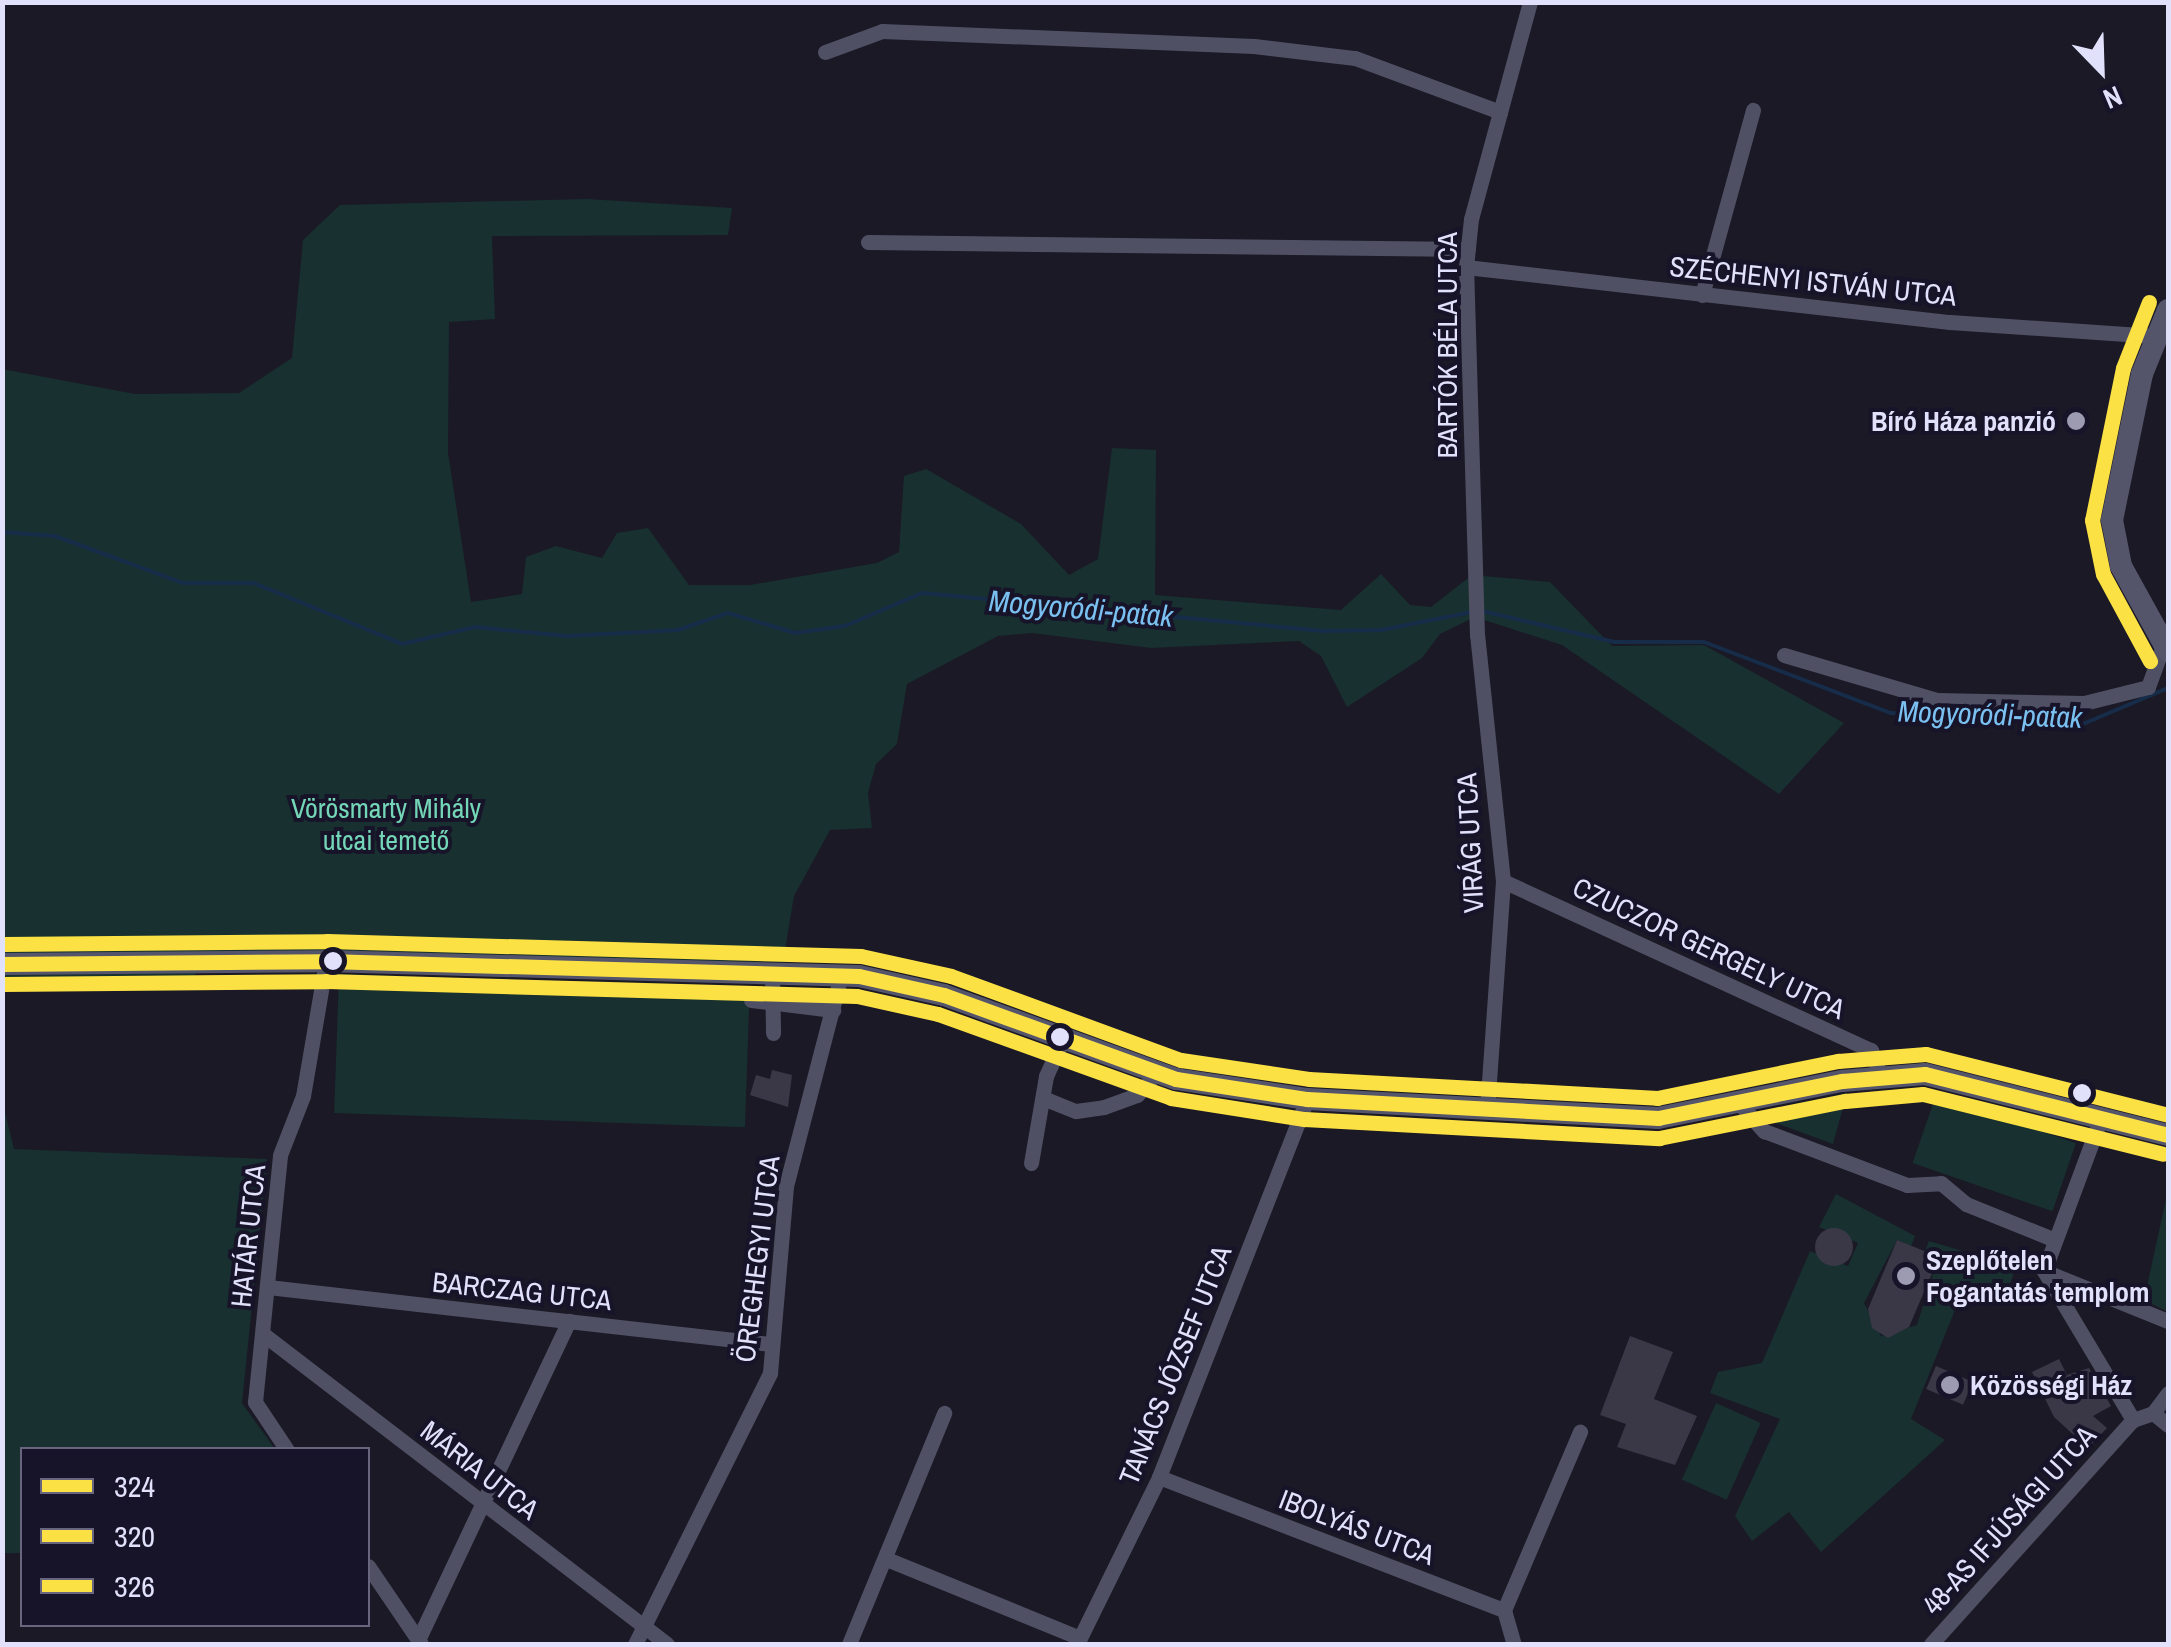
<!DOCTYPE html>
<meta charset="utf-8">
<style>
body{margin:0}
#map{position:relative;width:2171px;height:1647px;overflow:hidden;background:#1a1925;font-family:"Archivo Narrow",sans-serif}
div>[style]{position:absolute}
.green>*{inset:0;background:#18302f;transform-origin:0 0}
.stream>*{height:4px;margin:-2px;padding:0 2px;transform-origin:2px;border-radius:2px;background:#162c49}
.building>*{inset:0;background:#3a3846;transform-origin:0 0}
.round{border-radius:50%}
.street>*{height:15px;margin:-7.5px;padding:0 7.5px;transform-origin:7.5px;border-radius:7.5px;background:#505065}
.secondary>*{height:22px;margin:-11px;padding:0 11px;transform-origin:11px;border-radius:11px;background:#54546a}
.bus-1>*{height:15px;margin:-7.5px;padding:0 7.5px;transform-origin:7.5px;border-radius:7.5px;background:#fbe143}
.bus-2>*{height:15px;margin:-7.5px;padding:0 7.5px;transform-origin:7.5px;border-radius:7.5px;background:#fbe143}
.bus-3>*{height:15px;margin:-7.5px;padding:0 7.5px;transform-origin:7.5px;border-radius:7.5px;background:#fbe143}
.dots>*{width:28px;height:28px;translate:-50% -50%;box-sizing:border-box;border:5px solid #17142a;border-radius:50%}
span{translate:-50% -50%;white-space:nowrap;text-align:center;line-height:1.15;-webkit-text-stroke:8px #17142a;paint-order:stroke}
.street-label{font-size:28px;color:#e2e1fc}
.poi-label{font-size:28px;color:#e2e1fc;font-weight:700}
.right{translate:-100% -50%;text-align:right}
.left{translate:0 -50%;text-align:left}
.park-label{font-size:28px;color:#73d6b7}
.water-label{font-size:30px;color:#7ac1f1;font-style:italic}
.frame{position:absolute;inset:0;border:5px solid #e2e1fc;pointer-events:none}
.legend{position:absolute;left:20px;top:1447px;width:350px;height:180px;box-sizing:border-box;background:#17142a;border:2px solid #68667e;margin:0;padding:12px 18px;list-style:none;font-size:30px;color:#e2e1fc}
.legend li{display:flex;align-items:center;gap:20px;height:50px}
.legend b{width:50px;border:2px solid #68667e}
.north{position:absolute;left:2051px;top:20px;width:100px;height:100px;-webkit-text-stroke:8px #17142a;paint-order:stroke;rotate:157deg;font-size:28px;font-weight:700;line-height:40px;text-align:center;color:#e2e1fc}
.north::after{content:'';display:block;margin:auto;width:35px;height:45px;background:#e2e1fc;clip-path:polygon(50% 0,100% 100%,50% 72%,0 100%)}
</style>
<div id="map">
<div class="green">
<div style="clip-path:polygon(587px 199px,732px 208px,728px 235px,492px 236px,495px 319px,449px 322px,448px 453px,471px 602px,522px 594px,526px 557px,556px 546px,602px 558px,617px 533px,648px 528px,689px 585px,750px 585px,877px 563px,899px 552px,904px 476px,926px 469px,1021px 524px,1069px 575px,1098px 559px,1112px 448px,1156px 450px,1155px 595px,1341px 610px,1381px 574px,1410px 605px,1431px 607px,1472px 575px,1550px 582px,1612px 646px,1704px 645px,1844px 723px,1779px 794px,1562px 645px,1475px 617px,1440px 634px,1422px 658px,1347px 707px,1321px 656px,1299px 641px,1151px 648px,1032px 633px,998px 636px,907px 684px,897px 744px,876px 764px,868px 793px,872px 828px,830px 830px,794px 896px,783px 962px,196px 953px,195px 983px,3px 990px,2px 369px,135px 394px,239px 393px,292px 358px,303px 240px,340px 205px)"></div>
<div style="left:339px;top:974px;width:411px;height:139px;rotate:2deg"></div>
<div style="clip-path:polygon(1847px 1093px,1833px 1144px,1765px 1119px,1779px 1108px)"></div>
<div style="left:1936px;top:1095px;width:148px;height:72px;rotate:19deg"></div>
<div style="clip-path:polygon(3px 1104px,14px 1149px,267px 1159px,242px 1403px,275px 1449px,22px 1450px,22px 1553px,2px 1553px)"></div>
<div style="clip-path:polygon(2168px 1190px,2168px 1312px,2144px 1300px)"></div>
<div style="clip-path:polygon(1836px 1194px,1915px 1236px,1911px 1246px,1897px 1240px,1864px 1303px,1881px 1336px,1917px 1325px,1938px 1258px,1925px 1251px,1929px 1241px,2016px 1267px,2003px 1303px,1965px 1287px,1955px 1310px,1911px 1419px,1945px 1440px,1821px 1552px,1789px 1512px,1752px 1541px,1735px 1516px,1780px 1419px,1710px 1393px,1718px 1372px,1762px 1363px,1810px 1251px,1848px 1266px,1858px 1243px,1819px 1227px)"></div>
<div style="left:1716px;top:1403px;width:49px;height:84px;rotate:24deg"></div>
</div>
<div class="stream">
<div style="left:2px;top:532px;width:53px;rotate:4.3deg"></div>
<div style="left:55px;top:536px;width:136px;rotate:20.2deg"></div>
<div style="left:183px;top:583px;width:71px"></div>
<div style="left:254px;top:583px;width:160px;rotate:22.4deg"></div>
<div style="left:402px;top:644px;width:75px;rotate:-13.1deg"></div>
<div style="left:475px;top:627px;width:92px;rotate:5.6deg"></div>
<div style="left:567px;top:636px;width:111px;rotate:-3.1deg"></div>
<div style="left:678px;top:630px;width:53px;rotate:-18.8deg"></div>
<div style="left:728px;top:613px;width:70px;rotate:16.6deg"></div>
<div style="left:795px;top:633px;width:50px;rotate:-8deg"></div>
<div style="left:845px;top:626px;width:84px;rotate:-23.2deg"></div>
<div style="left:922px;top:593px;width:406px;rotate:5.4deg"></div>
<div style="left:1326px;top:631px;width:55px;rotate:-1deg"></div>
<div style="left:1381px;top:630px;width:93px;rotate:-11.2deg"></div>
<div style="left:1482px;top:611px;width:136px;rotate:13.2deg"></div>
<div style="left:1614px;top:642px;width:90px"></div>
<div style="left:1704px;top:642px;width:200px;rotate:20.8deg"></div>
<div style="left:1891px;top:713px;width:192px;rotate:3.3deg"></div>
<div style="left:2083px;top:724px;width:92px;rotate:-23deg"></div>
</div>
<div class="building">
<div style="clip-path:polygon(772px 1070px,792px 1075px,788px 1107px,750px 1095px,756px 1075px,770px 1079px)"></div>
<div class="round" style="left:1815px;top:1228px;width:38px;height:38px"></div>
<div style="clip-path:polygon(1897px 1240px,1939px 1257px,1909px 1327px,1888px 1338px,1872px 1328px,1868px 1309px)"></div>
<div style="clip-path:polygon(1630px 1336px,1673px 1352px,1654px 1399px,1697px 1416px,1675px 1465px,1617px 1447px,1626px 1424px,1600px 1415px)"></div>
<div style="clip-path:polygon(2059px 1359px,2067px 1375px,2089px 1368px,2111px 1406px,2093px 1416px,2107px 1428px,2088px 1448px,2054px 1417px,2032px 1372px)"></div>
<div style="left:1936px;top:1366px;width:40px;height:25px;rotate:23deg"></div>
</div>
<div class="street">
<div style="left:825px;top:52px;width:61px;rotate:-20.2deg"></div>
<div style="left:882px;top:31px;width:372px;rotate:2.3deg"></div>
<div style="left:1254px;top:46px;width:102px;rotate:6.8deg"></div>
<div style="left:1355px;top:58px;width:155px;rotate:20.4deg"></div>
<div style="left:868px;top:242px;width:600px;rotate:0.67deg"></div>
<div style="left:1466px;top:267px;width:487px;rotate:6.5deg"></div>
<div style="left:1950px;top:322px;width:205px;rotate:3.9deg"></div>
<div style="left:1702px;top:295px;width:192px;rotate:-74.6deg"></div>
<div style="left:1784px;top:655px;width:159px;rotate:16.4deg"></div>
<div style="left:1937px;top:700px;width:147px;rotate:1.2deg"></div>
<div style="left:2084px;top:703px;width:66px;rotate:-14deg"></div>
<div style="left:2148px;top:687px;width:47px;rotate:-70deg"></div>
<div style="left:1503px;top:881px;width:405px;rotate:24.7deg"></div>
<div style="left:1871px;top:1050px;width:27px;rotate:70deg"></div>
<div style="left:772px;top:973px;width:60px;rotate:89deg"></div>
<div style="left:751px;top:1000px;width:83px;rotate:7deg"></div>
<div style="left:1043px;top:1098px;width:35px;rotate:22deg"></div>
<div style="left:1076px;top:1111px;width:28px;rotate:-8deg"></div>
<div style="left:1104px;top:1107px;width:35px;rotate:-20deg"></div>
<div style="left:1137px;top:1095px;width:29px;rotate:-49deg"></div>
<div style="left:1741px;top:1105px;width:35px;rotate:49deg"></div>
<div style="left:1764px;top:1131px;width:153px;rotate:20.7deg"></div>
<div style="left:1907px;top:1185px;width:34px;rotate:-3deg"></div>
<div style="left:1941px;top:1183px;width:33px;rotate:40deg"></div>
<div style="left:1966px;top:1204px;width:96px;rotate:22deg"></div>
<div style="left:1487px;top:1110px;width:230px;rotate:-86deg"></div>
<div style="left:1503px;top:881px;width:247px;rotate:-96deg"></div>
<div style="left:1477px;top:635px;width:368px;rotate:-91.7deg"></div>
<div style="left:1466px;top:267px;width:48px;rotate:-84.1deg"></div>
<div style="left:1471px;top:219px;width:225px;rotate:-74.8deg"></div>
<div style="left:1031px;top:1163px;width:88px;rotate:-80.2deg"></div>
<div style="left:1046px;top:1076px;width:41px;rotate:-65.3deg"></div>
<div style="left:2044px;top:1271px;width:174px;rotate:59.1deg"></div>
<div style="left:2044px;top:1271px;width:163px;rotate:-69.6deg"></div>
<div style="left:2044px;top:1271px;width:134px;rotate:22deg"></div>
<div style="left:268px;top:1287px;width:505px;rotate:6.48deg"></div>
<div style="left:263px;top:1334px;width:509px;rotate:37.5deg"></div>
<div style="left:2153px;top:1413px;width:19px;rotate:39deg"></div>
<div style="left:287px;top:1450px;width:58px;rotate:-123.7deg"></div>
<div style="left:255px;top:1402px;width:248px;rotate:-84.2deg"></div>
<div style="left:280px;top:1155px;width:63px;rotate:-68.7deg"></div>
<div style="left:303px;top:1096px;width:137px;rotate:-80.3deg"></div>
<div style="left:1159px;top:1477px;width:370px;rotate:21.1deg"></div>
<div style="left:1504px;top:1610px;width:35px;rotate:74deg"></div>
<div style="left:889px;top:1560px;width:206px;rotate:22.2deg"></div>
<div style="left:368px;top:1566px;width:94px;rotate:55.8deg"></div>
<div style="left:1504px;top:1610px;width:194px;rotate:-66.9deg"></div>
<div style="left:418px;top:1640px;width:353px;rotate:-64.7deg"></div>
<div style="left:635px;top:1644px;width:303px;rotate:-63.5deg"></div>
<div style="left:770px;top:1373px;width:188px;rotate:-85.1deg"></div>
<div style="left:786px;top:1186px;width:218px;rotate:-75.4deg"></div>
<div style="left:849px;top:1644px;width:250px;rotate:-67.6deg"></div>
<div style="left:1077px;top:1644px;width:186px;rotate:-63.8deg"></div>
<div style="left:1159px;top:1477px;width:406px;rotate:-68.6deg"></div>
<div style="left:1931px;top:1644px;width:302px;rotate:-48deg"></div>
<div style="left:2133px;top:1420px;width:21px;rotate:-19deg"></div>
<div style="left:2153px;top:1413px;width:25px;rotate:-53deg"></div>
</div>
<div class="secondary">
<div style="left:2168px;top:310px;width:69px;rotate:112.1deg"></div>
<div style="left:2142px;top:374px;width:149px;rotate:101.6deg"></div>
<div style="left:2112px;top:520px;width:47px;rotate:78.9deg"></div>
<div style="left:2121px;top:566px;width:97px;rotate:61.1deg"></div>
<div style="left:2px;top:964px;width:324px;rotate:-0.5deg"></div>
<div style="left:326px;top:961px;width:533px;rotate:1.61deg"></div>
<div style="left:859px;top:976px;width:87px;rotate:12.6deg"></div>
<div style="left:944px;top:995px;width:247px;rotate:19.9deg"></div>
<div style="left:1176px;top:1079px;width:133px;rotate:8.7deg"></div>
<div style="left:1307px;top:1099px;width:352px;rotate:3.1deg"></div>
<div style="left:1658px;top:1118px;width:188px;rotate:-11.4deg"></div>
<div style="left:1842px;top:1081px;width:83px;rotate:-4.8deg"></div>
<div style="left:1925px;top:1074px;width:251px;rotate:14.1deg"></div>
</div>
<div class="bus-1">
<div style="left:2px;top:964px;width:324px;rotate:-0.5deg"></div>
<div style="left:326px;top:961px;width:533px;rotate:1.61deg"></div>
<div style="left:859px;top:976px;width:87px;rotate:12.6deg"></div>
<div style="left:944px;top:995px;width:247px;rotate:19.9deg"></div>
<div style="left:1176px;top:1079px;width:133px;rotate:8.7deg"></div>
<div style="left:1307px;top:1099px;width:352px;rotate:3.1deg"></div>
<div style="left:1658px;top:1118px;width:188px;rotate:-11.4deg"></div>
<div style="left:1842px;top:1081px;width:83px;rotate:-4.8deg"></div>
<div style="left:1925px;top:1074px;width:251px;rotate:14.1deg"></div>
</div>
<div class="bus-2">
<div style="left:2149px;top:302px;width:71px;rotate:111.5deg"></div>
<div style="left:2123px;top:368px;width:155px;rotate:101.5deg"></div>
<div style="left:2092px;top:520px;width:55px;rotate:78.5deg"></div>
<div style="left:2103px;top:574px;width:99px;rotate:61.6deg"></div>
<div style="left:2px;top:984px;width:324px;rotate:-0.5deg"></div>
<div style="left:326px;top:981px;width:531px;rotate:1.62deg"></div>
<div style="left:857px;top:996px;width:83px;rotate:12.5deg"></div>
<div style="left:938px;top:1014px;width:248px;rotate:19.8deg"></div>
<div style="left:1171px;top:1098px;width:135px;rotate:9deg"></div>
<div style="left:1304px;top:1119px;width:356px;rotate:3.1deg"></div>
<div style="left:1659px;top:1138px;width:190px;rotate:-11.3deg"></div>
<div style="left:1845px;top:1101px;width:78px;rotate:-5.1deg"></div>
<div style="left:1923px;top:1094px;width:247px;rotate:14deg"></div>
</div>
<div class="bus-3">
<div style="left:2px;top:944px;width:325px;rotate:-0.5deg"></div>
<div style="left:327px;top:941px;width:534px;rotate:1.61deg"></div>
<div style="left:861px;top:956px;width:92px;rotate:12.5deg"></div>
<div style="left:951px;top:976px;width:245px;rotate:20.1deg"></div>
<div style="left:1181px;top:1060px;width:129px;rotate:8.4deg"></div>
<div style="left:1309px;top:1079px;width:349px;rotate:3.1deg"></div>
<div style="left:1657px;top:1098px;width:185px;rotate:-11.6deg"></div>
<div style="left:1838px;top:1061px;width:88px;rotate:-4.5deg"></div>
<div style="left:1926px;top:1054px;width:250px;rotate:14.1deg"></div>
</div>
<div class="dots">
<div style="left:2076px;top:421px;background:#9c9bb1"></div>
<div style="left:333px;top:961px;background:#e2e1fc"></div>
<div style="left:1060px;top:1037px;background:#e2e1fc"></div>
<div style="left:2082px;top:1093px;background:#e2e1fc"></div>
<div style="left:1906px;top:1276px;background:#9c9bb1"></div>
<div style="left:1950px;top:1385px;background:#9c9bb1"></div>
</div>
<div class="street-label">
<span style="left:1813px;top:281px;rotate:6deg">SZÉCHENYI ISTVÁN UTCA</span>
<span style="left:1447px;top:345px;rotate:-90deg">BARTÓK BÉLA UTCA</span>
<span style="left:1470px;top:843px;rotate:-93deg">VIRÁG UTCA</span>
<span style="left:1709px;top:948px;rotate:25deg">CZUCZOR GERGELY UTCA</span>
<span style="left:248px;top:1236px;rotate:-84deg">HATÁR UTCA</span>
<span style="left:757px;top:1259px;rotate:-83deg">ÖREGHEGYI UTCA</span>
<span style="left:522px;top:1291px;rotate:6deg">BARCZAG UTCA</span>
<span style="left:1175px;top:1365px;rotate:-68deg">TANÁCS JÓZSEF UTCA</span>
<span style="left:480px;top:1470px;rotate:38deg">MÁRIA UTCA</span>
<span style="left:2009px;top:1520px;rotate:-48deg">48-AS IFJÚSÁGI UTCA</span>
<span style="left:1357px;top:1527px;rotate:21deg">IBOLYÁS UTCA</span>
</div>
<div class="poi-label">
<span class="right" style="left:2056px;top:421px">Bíró Háza panzió</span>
<span class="left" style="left:1926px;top:1276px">Szeplőtelen<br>Fogantatás templom</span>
<span class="left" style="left:1970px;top:1385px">Közösségi Ház</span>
</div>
<div class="park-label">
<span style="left:386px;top:824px">Vörösmarty Mihály<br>utcai temető</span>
</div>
<div class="water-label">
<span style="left:1081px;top:608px;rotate:5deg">Mogyoródi-patak</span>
<span style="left:1990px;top:714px;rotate:2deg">Mogyoródi-patak</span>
</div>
<div class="frame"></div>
<ul class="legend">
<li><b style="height:12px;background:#fbe143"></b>324</li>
<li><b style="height:12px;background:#fbe143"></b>320</li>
<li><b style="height:12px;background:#fbe143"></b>326</li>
</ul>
<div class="north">N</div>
</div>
